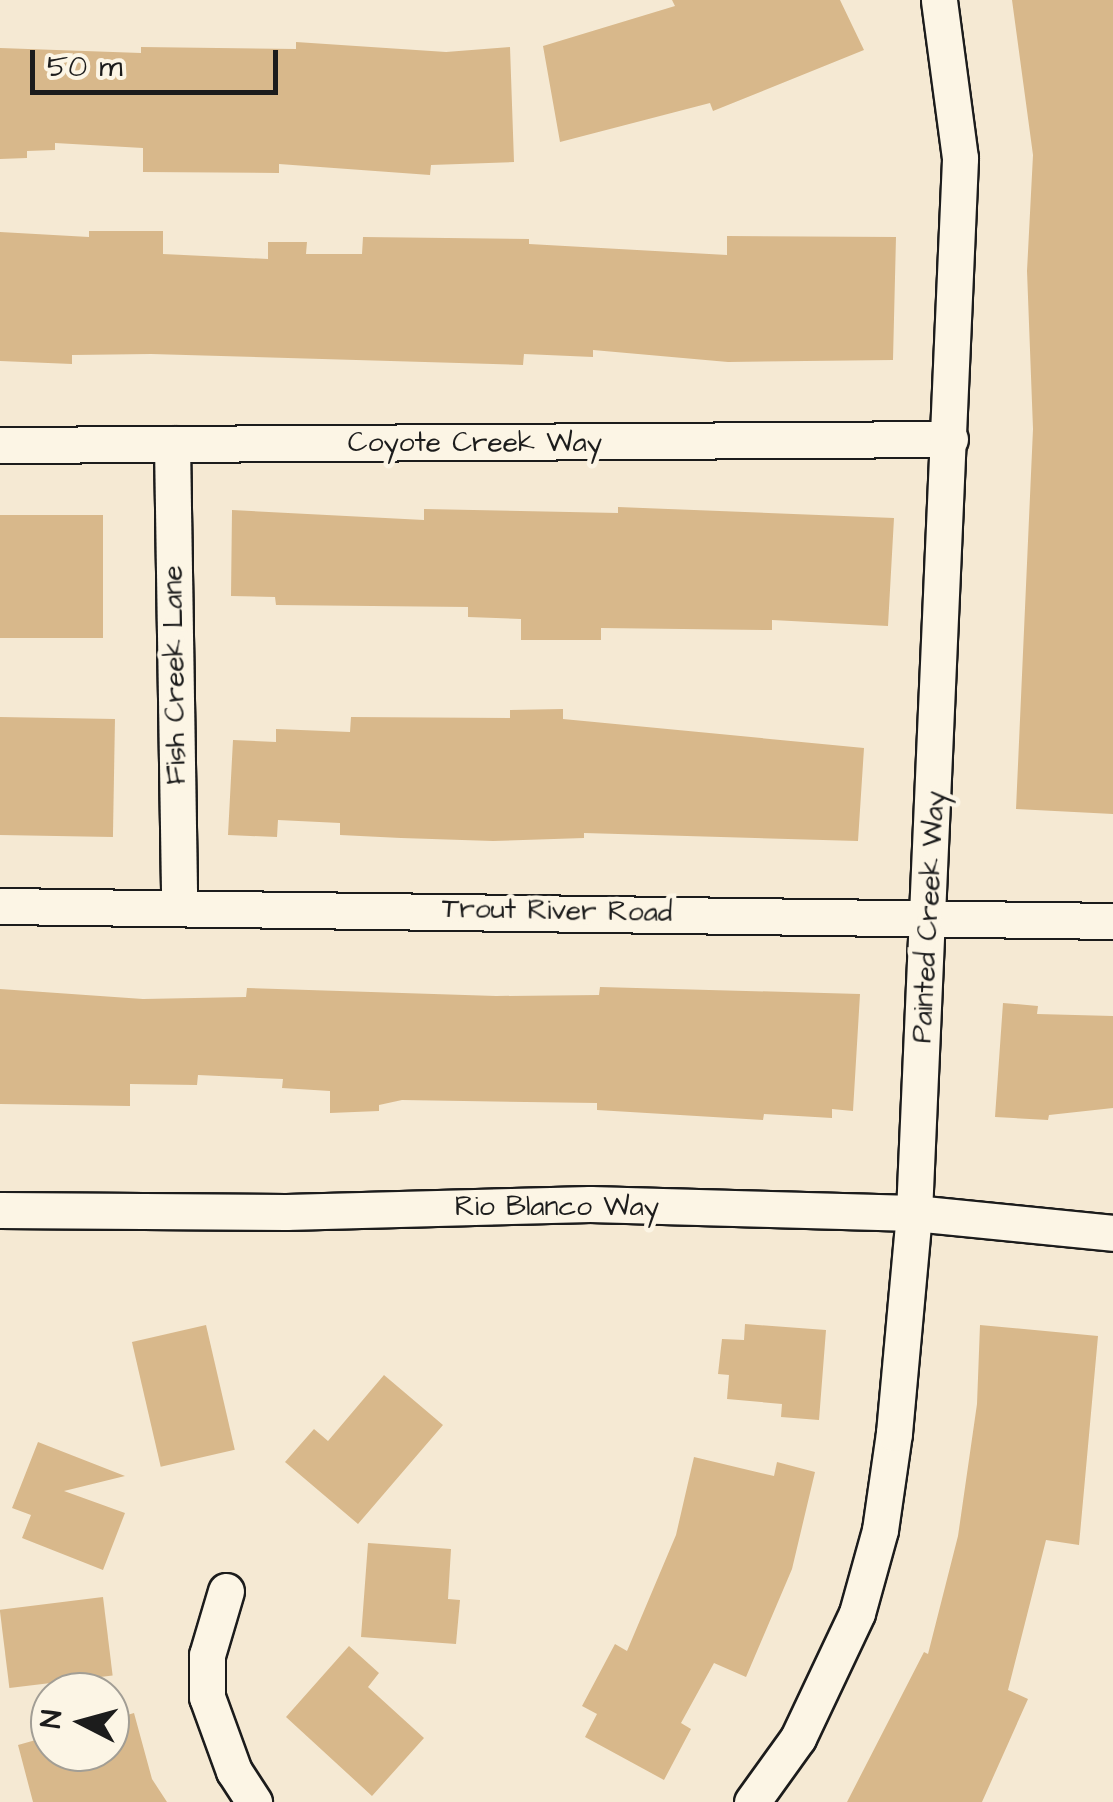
<!DOCTYPE html>
<style>
body{margin:0}
#map{position:relative;width:1113px;height:1802px;overflow:hidden;background:#f5e9d3;font-family:"Architects Daughter",sans-serif}
div>[style]{position:absolute}
.building>*{inset:0;background:#d8b88b;transform-origin:0 0}
.roads{filter:drop-shadow(2px 0 #1c1c1c) drop-shadow(-2px 0 #1c1c1c) drop-shadow(0 2px #1c1c1c) drop-shadow(0 -2px #1c1c1c)}
.minor>*{height:35px;margin:-17.5px;padding:0 17.5px;transform-origin:17.5px;border-radius:17.5px;background:#fcf5e5}
span{translate:-50% -50%;white-space:nowrap;text-align:center;line-height:1.15;-webkit-text-stroke:9px #fcf5e5;paint-order:stroke}
.street-label{font-size:28px;color:#1c1c1c}
.north{position:absolute;left:30px;top:1672px;width:100px;height:100px;box-sizing:border-box;background:#fcf5e5;border:2px solid #a29e95;border-radius:50%;rotate:276deg;font-size:28px;font-weight:700;line-height:40px;text-align:center;color:#1c1c1c}
.north::after{content:'';display:block;margin:auto;width:35px;height:45px;background:#1c1c1c;clip-path:polygon(50% 0,100% 100%,50% 72%,0 100%)}
.scale{position:absolute;left:30px;top:50px;width:248px;height:45px;box-sizing:border-box;border:5px solid #1c1c1c;border-top:0;padding-left:12px;font-size:30px;line-height:35px;white-space:nowrap;color:#1c1c1c;-webkit-text-stroke:8px #fcf5e5;paint-order:stroke}
</style>
<div id="map">
<div class="building">
<div style="clip-path:polygon(672px 0,840px 0,864px 50px,713px 111px,710px 103px,560px 142px,543px 46px,675px 6px)"></div>
<div style="clip-path:polygon(1012px 0,1113px 0,1113px 814px,1016px 809px,1033px 429px,1027px 271px,1033px 155px)"></div>
<div style="clip-path:polygon(296px 42px,446px 52px,510px 47px,514px 162px,431px 165px,430px 175px,279px 164px,279px 173px,143px 172px,143px 148px,55px 143px,55px 150px,27px 151px,27px 158px,0 159px,0 48px,141px 53px,141px 47px,296px 49px)"></div>
<div style="clip-path:polygon(89px 231px,163px 231px,163px 254px,268px 259px,268px 242px,307px 242px,306px 254px,362px 254px,363px 237px,529px 239px,529px 244px,727px 255px,727px 236px,896px 237px,893px 360px,728px 362px,593px 350px,593px 357px,524px 354px,523px 365px,151px 354px,72px 355px,72px 364px,0 361px,0 232px,89px 237px)"></div>
<div style="clip-path:polygon(618px 507px,894px 518px,888px 626px,772px 620px,772px 630px,601px 628px,601px 640px,521px 640px,521px 619px,468px 617px,468px 607px,276px 605px,275px 597px,231px 596px,232px 510px,424px 520px,424px 509px,618px 513px)"></div>
<div style="left:103px;top:515px;width:123px;height:103px;rotate:90deg"></div>
<div style="clip-path:polygon(563px 709px,563px 719px,864px 748px,858px 841px,584px 833px,584px 838px,493px 841px,401px 838px,340px 835px,340px 823px,278px 820px,277px 837px,228px 835px,233px 740px,276px 742px,276px 729px,350px 732px,351px 717px,510px 718px,510px 710px)"></div>
<div style="left:0;top:717px;width:115px;height:118px;rotate:1deg"></div>
<div style="clip-path:polygon(600px 987px,860px 994px,853px 1111px,832px 1109px,832px 1118px,764px 1114px,763px 1120px,597px 1110px,597px 1103px,402px 1100px,379px 1105px,379px 1111px,330px 1113px,330px 1091px,282px 1088px,283px 1079px,198px 1075px,197px 1085px,130px 1084px,130px 1106px,0 1104px,0 989px,143px 999px,246px 997px,247px 988px,496px 996px,599px 995px)"></div>
<div style="clip-path:polygon(1003px 1003px,1038px 1006px,1037px 1014px,1113px 1016px,1113px 1108px,1049px 1115px,1048px 1120px,995px 1117px)"></div>
<div style="clip-path:polygon(745px 1324px,826px 1330px,819px 1420px,781px 1417px,782px 1404px,727px 1399px,729px 1375px,718px 1374px,722px 1339px,744px 1340px)"></div>
<div style="left:206px;top:1325px;width:128px;height:76px;rotate:77deg"></div>
<div style="clip-path:polygon(980px 1325px,1098px 1336px,1079px 1545px,1046px 1540px,1008px 1690px,1028px 1699px,982px 1802px,847px 1802px,924px 1652px,928px 1654px,958px 1536px,977px 1404px)"></div>
<div style="clip-path:polygon(384px 1375px,443px 1425px,358px 1524px,285px 1462px,314px 1429px,328px 1441px)"></div>
<div style="clip-path:polygon(38px 1442px,125px 1476px,64px 1491px,125px 1513px,103px 1570px,22px 1538px,31px 1515px,12px 1508px)"></div>
<div style="clip-path:polygon(694px 1457px,774px 1476px,777px 1462px,815px 1472px,792px 1569px,746px 1677px,714px 1663px,681px 1723px,691px 1729px,664px 1780px,585px 1737px,597px 1714px,582px 1706px,615px 1644px,627px 1651px,676px 1535px)"></div>
<div style="clip-path:polygon(368px 1543px,451px 1549px,448px 1599px,460px 1600px,456px 1644px,361px 1637px)"></div>
<div style="left:103px;top:1597px;width:79px;height:104px;rotate:83deg"></div>
<div style="clip-path:polygon(349px 1646px,379px 1673px,368px 1687px,424px 1738px,372px 1796px,286px 1717px)"></div>
<div style="clip-path:polygon(134px 1713px,152px 1779px,167px 1802px,33px 1802px,18px 1745px,50px 1736px,50px 1752px,110px 1752px,110px 1720px)"></div>
</div>
<div class="roads">
<div class="minor">
<div style="left:172px;top:444px;width:463px;rotate:89.1deg"></div>
<div style="left:0;top:445px;width:950px;rotate:-0.36deg"></div>
<div style="left:0;top:906px;width:1113px;rotate:0.77deg"></div>
<div style="left:0;top:1210px;width:286px;rotate:0.4deg"></div>
<div style="left:286px;top:1212px;width:304px;rotate:-1.5deg"></div>
<div style="left:590px;top:1204px;width:324px;rotate:1.6deg"></div>
<div style="left:914px;top:1213px;width:200px;rotate:5.7deg"></div>
<div style="left:226px;top:1591px;width:67px;rotate:106.5deg"></div>
<div style="left:207px;top:1655px;width:42px;rotate:90deg"></div>
<div style="left:207px;top:1697px;width:79px;rotate:70deg"></div>
<div style="left:234px;top:1771px;width:37px;rotate:57deg"></div>
<div style="left:752px;top:1802px;width:79px;rotate:-54.3deg"></div>
<div style="left:798px;top:1738px;width:138px;rotate:-64.7deg"></div>
<div style="left:857px;top:1613px;width:86px;rotate:-74.5deg"></div>
<div style="left:880px;top:1530px;width:98px;rotate:-81.8deg"></div>
<div style="left:894px;top:1433px;width:221px;rotate:-84.8deg"></div>
<div style="left:914px;top:1213px;width:1056px;rotate:-87.5deg"></div>
<div style="left:960px;top:158px;width:159px;rotate:-97.6deg"></div>
</div>
</div>
<div class="street-label">
<span style="left:475px;top:443px">Coyote Creek Way</span>
<span style="left:175px;top:675px;rotate:-91deg">Fish Creek Lane</span>
<span style="left:557px;top:911px;rotate:1deg">Trout River Road</span>
<span style="left:929px;top:917px;rotate:-87deg">Painted Creek Way</span>
<span style="left:557px;top:1207px">Rio Blanco Way</span>
</div>
<div class="north">N</div>
<div class="scale">50 m</div>
</div>
